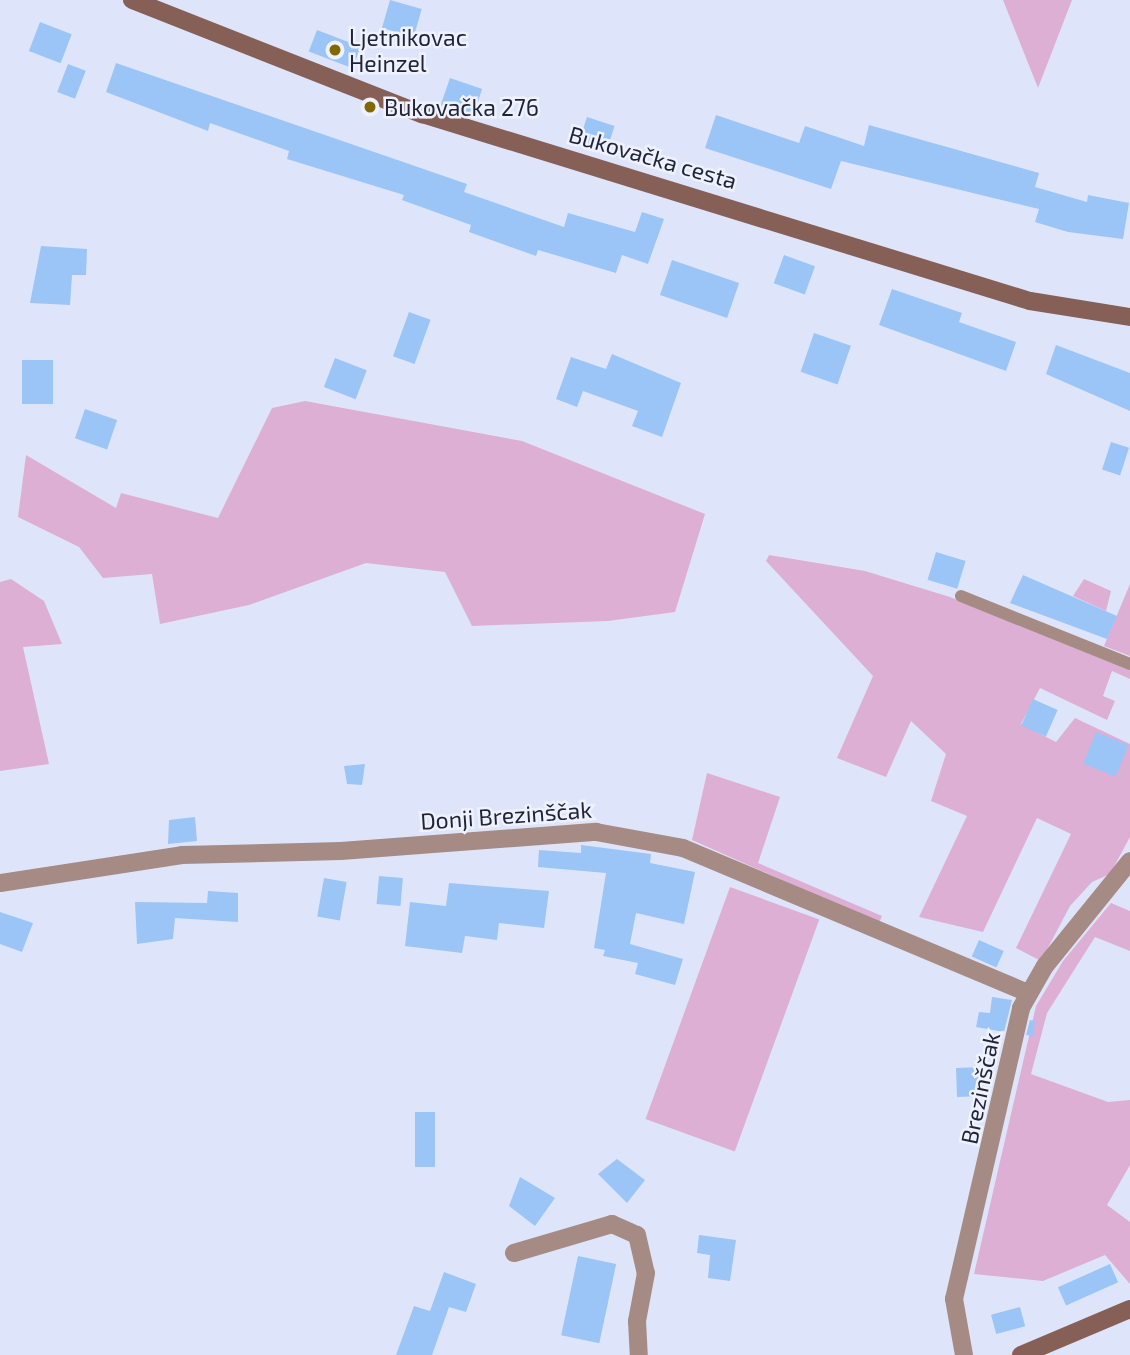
<!DOCTYPE html>
<meta charset="utf-8">
<style>
body{margin:0}
#map{position:relative;width:1130px;height:1355px;overflow:hidden;background:#dee5fb;font-family:"Exo 2",sans-serif}
div>[style]{position:absolute}
.green>*{inset:0;background:#ddafd4;transform-origin:0 0}
.building>*{inset:0;background:#9ac5f6;transform-origin:0 0}
.lane>*{height:12px;margin:-6px;padding:0 6px;transform-origin:6px;border-radius:6px;background:#a68b85}
.street>*{height:18px;margin:-9px;padding:0 9px;transform-origin:9px;border-radius:9px;background:#a68b85}
.secondary>*{height:18px;margin:-9px;padding:0 9px;transform-origin:9px;border-radius:9px;background:#865f57}
.dots>*{width:19px;height:19px;translate:-50% -50%;box-sizing:border-box;border:4px solid #eff2fe;border-radius:50%}
span{translate:-50% -50%;white-space:nowrap;text-align:center;line-height:1.15;-webkit-text-stroke:5px #eff2fe;paint-order:stroke}
.poi-label{font-size:23px;color:#1f2438}
.left{translate:0 -50%;text-align:left}
.street-label{font-size:23px;color:#1f2438}
</style>
<div id="map">
<div class="green">
<div style="clip-path:polygon(1003px 0,1072px 0,1038px 88px)"></div>
<div style="clip-path:polygon(305px 401px,522px 441px,705px 514px,675px 612px,608px 621px,472px 626px,445px 572px,366px 563px,249px 605px,160px 624px,152px 574px,103px 578px,79px 547px,18px 517px,26px 455px,116px 508px,121px 493px,218px 518px,272px 408px)"></div>
<div style="clip-path:polygon(769px 555px,865px 571px,950px 597px,1130px 670px,1130px 679px,1112px 671px,1103px 696px,1115px 701px,1107px 720px,1040px 688px,1021px 724px,1056px 742px,1075px 718px,1130px 744px,1130px 837px,1110px 874px,1092px 882px,1070px 906px,1041px 961px,1016px 948px,1071px 834px,1037px 818px,983px 932px,919px 917px,967px 816px,931px 801px,946px 754px,911px 721px,886px 777px,837px 758px,873px 676px,766px 561px)"></div>
<div style="clip-path:polygon(11px 579px,44px 601px,62px 644px,23px 647px,49px 764px,0 771px,0 582px)"></div>
<div style="clip-path:polygon(1084px 579px,1111px 591px,1106px 611px,1073px 596px)"></div>
<div style="clip-path:polygon(1130px 584px,1130px 656px,1104px 646px)"></div>
<div style="clip-path:polygon(707px 773px,780px 797px,758px 863px,882px 916px,879px 923px,692px 840px)"></div>
<div style="left:730px;top:887px;width:95px;height:247px;rotate:20deg"></div>
<div style="clip-path:polygon(1111px 903px,1130px 911px,1130px 951px,1095px 937px,1047px 1013px,1031px 1074px,1108px 1102px,1130px 1100px,1130px 1165px,1107px 1205px,1130px 1222px,1130px 1284px,1105px 1255px,1043px 1281px,974px 1274px,1036px 1006px,1063px 961px)"></div>
</div>
<div class="building">
<div style="left:390px;top:0;width:33px;height:29px;rotate:16deg"></div>
<div style="left:40px;top:22px;width:34px;height:31px;rotate:21deg"></div>
<div style="left:317px;top:30px;width:47px;height:23px;rotate:21deg"></div>
<div style="clip-path:polygon(116px 63px,467px 184px,464px 192px,564px 227px,568px 213px,635px 232px,642px 212px,664px 219px,648px 264px,622px 255px,616px 273px,538px 250px,536px 256px,469px 232px,471px 225px,402px 200px,404px 195px,287px 159px,289px 151px,210px 123px,208px 131px,106px 92px)"></div>
<div style="left:68px;top:64px;width:19px;height:30px;rotate:21deg"></div>
<div style="left:450px;top:78px;width:34px;height:30px;rotate:19deg"></div>
<div style="clip-path:polygon(716px 115px,799px 143px,805px 126px,864px 146px,869px 125px,1039px 173px,1035px 187px,1087px 202px,1088px 195px,1129px 203px,1123px 239px,1068px 232px,1035px 222px,1039px 209px,841px 161px,831px 189px,705px 148px)"></div>
<div style="left:587px;top:117px;width:29px;height:26px;rotate:18deg"></div>
<div style="clip-path:polygon(41px 246px,87px 249px,86px 275px,72px 275px,70px 305px,30px 303px)"></div>
<div style="left:784px;top:255px;width:33px;height:30px;rotate:20deg"></div>
<div style="left:672px;top:260px;width:71px;height:37px;rotate:19deg"></div>
<div style="clip-path:polygon(892px 289px,962px 313px,959px 322px,1016px 342px,1006px 371px,879px 325px)"></div>
<div style="left:409px;top:312px;width:23px;height:47px;rotate:20deg"></div>
<div style="left:814px;top:333px;width:39px;height:41px;rotate:19deg"></div>
<div style="clip-path:polygon(1056px 345px,1130px 373px,1130px 411px,1046px 374px)"></div>
<div style="clip-path:polygon(612px 354px,681px 383px,662px 437px,632px 426px,638px 411px,583px 391px,577px 407px,556px 399px,571px 357px,606px 369px)"></div>
<div style="left:335px;top:358px;width:34px;height:31px;rotate:21deg"></div>
<div style="left:22px;top:360px;width:31px;height:44px"></div>
<div style="left:85px;top:409px;width:34px;height:31px;rotate:19deg"></div>
<div style="left:1111px;top:442px;width:19px;height:29px;rotate:18deg"></div>
<div style="left:936px;top:552px;width:31px;height:29px;rotate:17deg"></div>
<div style="clip-path:polygon(1023px 575px,1117px 616px,1107px 639px,1010px 603px)"></div>
<div style="left:1033px;top:699px;width:27px;height:29px;rotate:24deg"></div>
<div style="left:1096px;top:732px;width:35px;height:34px;rotate:22deg"></div>
<div style="clip-path:polygon(365px 764px,362px 785px,347px 784px,344px 766px)"></div>
<div style="clip-path:polygon(195px 817px,197px 841px,168px 844px,169px 820px)"></div>
<div style="clip-path:polygon(581px 845px,651px 854px,650px 863px,695px 872px,684px 924px,636px 913px,630px 944px,683px 959px,675px 985px,635px 974px,638px 963px,603px 956px,605px 950px,594px 948px,606px 873px,538px 867px,539px 850px,581px 853px)"></div>
<div style="left:379px;top:876px;width:24px;height:28px;rotate:5deg"></div>
<div style="left:324px;top:878px;width:23px;height:39px;rotate:10deg"></div>
<div style="clip-path:polygon(449px 883px,549px 891px,544px 928px,499px 923px,497px 940px,465px 936px,462px 953px,405px 946px,410px 902px,446px 906px)"></div>
<div style="clip-path:polygon(208px 891px,238px 893px,238px 922px,175px 918px,173px 939px,137px 944px,135px 902px,207px 903px)"></div>
<div style="clip-path:polygon(0 912px,33px 923px,22px 952px,0 944px)"></div>
<div style="left:979px;top:940px;width:27px;height:18px;rotate:24deg"></div>
<div style="clip-path:polygon(992px 997px,1012px 1000px,1004px 1032px,976px 1027px,979px 1012px,990px 1013px)"></div>
<div style="clip-path:polygon(1030px 1020px,1035px 1021px,1033px 1036px,1026px 1035px)"></div>
<div style="left:982px;top:1067px;width:29px;height:26px;rotate:88deg"></div>
<div style="left:435px;top:1112px;width:55px;height:20px;rotate:90deg"></div>
<div style="clip-path:polygon(617px 1159px,645px 1180px,627px 1203px,598px 1174px)"></div>
<div style="clip-path:polygon(520px 1177px,555px 1198px,535px 1226px,509px 1206px)"></div>
<div style="clip-path:polygon(699px 1235px,736px 1240px,730px 1281px,708px 1278px,710px 1255px,697px 1253px)"></div>
<div style="left:578px;top:1256px;width:39px;height:81px;rotate:12deg"></div>
<div style="left:1110px;top:1264px;width:20px;height:57px;rotate:66deg"></div>
<div style="clip-path:polygon(444px 1272px,476px 1284px,466px 1312px,449px 1307px,432px 1355px,396px 1355px,414px 1306px,430px 1311px)"></div>
<div style="left:1020px;top:1307px;width:20px;height:30px;rotate:75deg"></div>
</div>
<div class="lane">
<div style="left:961px;top:596px;width:182px;rotate:21.9deg"></div>
</div>
<div class="street">
<div style="left:0;top:883px;width:184px;rotate:-8.7deg"></div>
<div style="left:182px;top:855px;width:159px;rotate:-1.4deg"></div>
<div style="left:341px;top:851px;width:256px;rotate:-4.3deg"></div>
<div style="left:596px;top:832px;width:88px;rotate:10.4deg"></div>
<div style="left:683px;top:848px;width:374px;rotate:22.8deg"></div>
<div style="left:514px;top:1253px;width:102px;rotate:-16.5deg"></div>
<div style="left:612px;top:1224px;width:27px;rotate:24deg"></div>
<div style="left:637px;top:1235px;width:39px;rotate:77deg"></div>
<div style="left:646px;top:1273px;width:49px;rotate:100.6deg"></div>
<div style="left:637px;top:1321px;width:34px;rotate:87deg"></div>
<div style="left:964px;top:1355px;width:57px;rotate:-100.1deg"></div>
<div style="left:954px;top:1299px;width:299px;rotate:-77deg"></div>
<div style="left:1021px;top:1008px;width:48px;rotate:-60.3deg"></div>
<div style="left:1045px;top:966px;width:135px;rotate:-51deg"></div>
</div>
<div class="secondary">
<div style="left:132px;top:0;width:312px;rotate:21.5deg"></div>
<div style="left:422px;top:114px;width:636px;rotate:17.1deg"></div>
<div style="left:1030px;top:301px;width:101px;rotate:9.1deg"></div>
<div style="left:1021px;top:1355px;width:118px;rotate:-22.9deg"></div>
</div>
<div class="dots">
<div style="left:335px;top:50px;background:#816800"></div>
<div style="left:370px;top:107px;background:#816800"></div>
</div>
<div class="poi-label">
<span class="left" style="left:349px;top:50px">Ljetnikovac<br>Heinzel</span>
<span class="left" style="left:384px;top:107px">Bukovačka 276</span>
</div>
<div class="street-label">
<span style="left:653px;top:157px;rotate:16deg">Bukovačka cesta</span>
<span style="left:506px;top:815px;rotate:-4deg">Donji Brezinščak</span>
<span style="left:980px;top:1088px;rotate:-78deg">Brezinščak</span>
</div>
</div>
